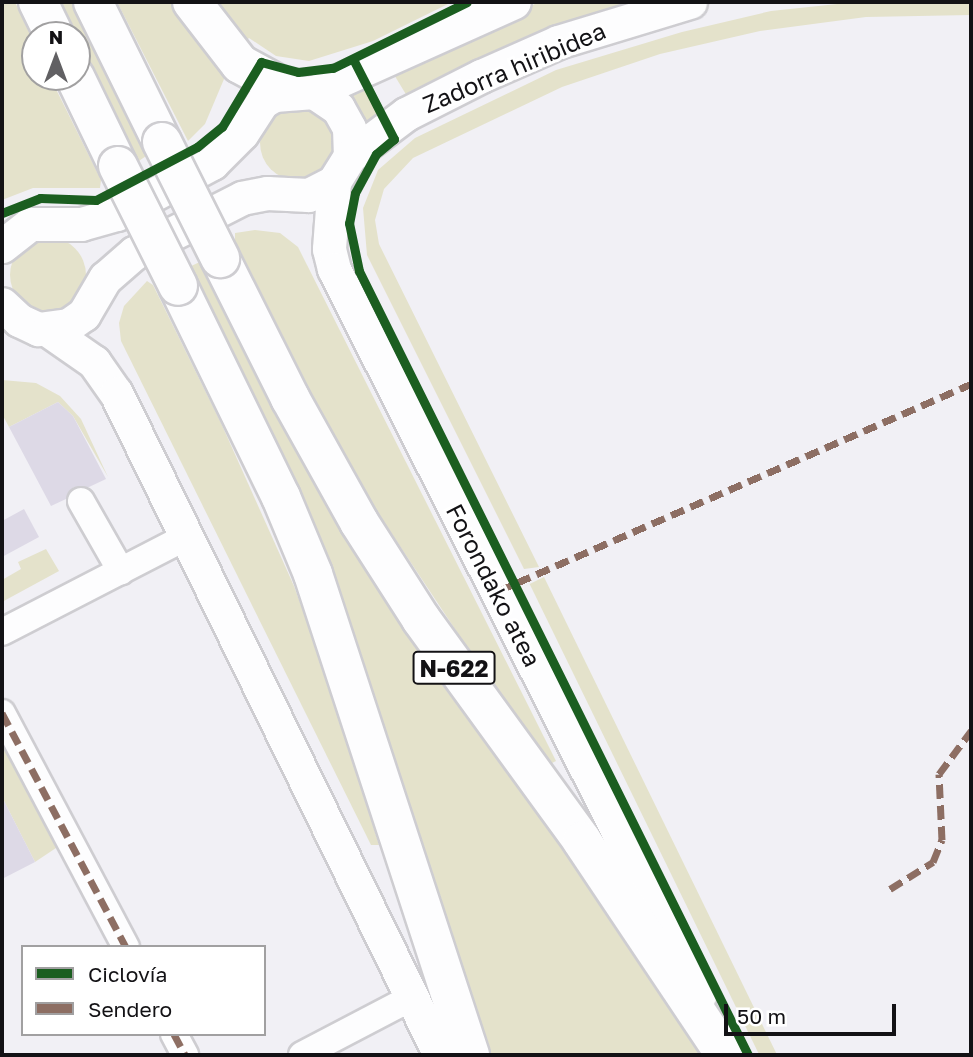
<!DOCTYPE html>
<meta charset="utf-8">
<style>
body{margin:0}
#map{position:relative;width:973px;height:1057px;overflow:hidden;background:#f1f0f5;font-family:"Golos Text",sans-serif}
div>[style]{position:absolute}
.green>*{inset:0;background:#e4e2cb;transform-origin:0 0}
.round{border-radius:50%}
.building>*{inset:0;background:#ddd9e6}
.roads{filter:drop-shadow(2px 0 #cecdd1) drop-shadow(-2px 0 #cecdd1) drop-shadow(0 2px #cecdd1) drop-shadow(0 -2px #cecdd1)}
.minor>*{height:26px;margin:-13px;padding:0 13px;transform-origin:13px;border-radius:13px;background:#fdfdfe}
.major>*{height:33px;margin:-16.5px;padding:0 16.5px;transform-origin:16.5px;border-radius:16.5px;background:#fdfdfe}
.highway>*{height:38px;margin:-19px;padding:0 19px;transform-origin:19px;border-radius:19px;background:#fdfdfe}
.bridges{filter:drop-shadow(2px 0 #cecdd1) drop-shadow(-2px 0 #cecdd1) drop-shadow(0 2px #cecdd1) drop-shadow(0 -2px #cecdd1)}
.highway-bridge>*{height:38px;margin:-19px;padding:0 19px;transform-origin:19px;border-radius:19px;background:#fdfdfe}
.quiet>*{height:7px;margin-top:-3.5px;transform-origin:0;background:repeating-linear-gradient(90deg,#8d6e63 0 14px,transparent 0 21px)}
.cycleway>*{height:9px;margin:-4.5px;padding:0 4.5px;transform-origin:4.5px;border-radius:4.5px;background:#1b5e20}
span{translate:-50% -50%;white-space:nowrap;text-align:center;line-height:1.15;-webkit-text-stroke:6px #fff;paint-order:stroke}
.shield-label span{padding:2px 5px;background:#fff;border:2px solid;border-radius:5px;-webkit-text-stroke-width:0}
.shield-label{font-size:23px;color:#131215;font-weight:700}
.street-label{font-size:24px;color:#131215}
.frame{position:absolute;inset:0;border:4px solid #131215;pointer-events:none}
.legend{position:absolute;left:21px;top:945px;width:245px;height:91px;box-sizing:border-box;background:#fff;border:2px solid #a1a0a1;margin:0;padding:9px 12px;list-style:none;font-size:21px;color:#131215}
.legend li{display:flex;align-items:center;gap:14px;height:35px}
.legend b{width:35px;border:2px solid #a1a0a1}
.north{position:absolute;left:21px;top:21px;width:70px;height:70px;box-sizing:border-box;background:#fff;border:2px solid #a1a0a1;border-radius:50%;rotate:0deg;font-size:19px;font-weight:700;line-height:28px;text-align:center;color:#131215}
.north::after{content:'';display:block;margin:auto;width:24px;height:32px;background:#616063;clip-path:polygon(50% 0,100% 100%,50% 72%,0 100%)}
.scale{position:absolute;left:724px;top:1004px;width:172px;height:32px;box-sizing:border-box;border:4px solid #131215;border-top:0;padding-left:9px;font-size:21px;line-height:24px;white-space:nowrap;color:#131215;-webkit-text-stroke:5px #fff;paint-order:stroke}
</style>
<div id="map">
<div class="green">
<div style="clip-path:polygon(2px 2px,15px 2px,35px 45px,35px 77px,50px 77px,101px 180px,100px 188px,33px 188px,2px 200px)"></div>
<div style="clip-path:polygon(59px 2px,74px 2px,149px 154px,136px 163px)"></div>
<div style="clip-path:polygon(117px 2px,183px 2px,227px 72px,205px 124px,188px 141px)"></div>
<div style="clip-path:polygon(211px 2px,452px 2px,373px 41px,309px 61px,276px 56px,249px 38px,241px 46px)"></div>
<div style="clip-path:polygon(539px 2px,641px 2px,410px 101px,393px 73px)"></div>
<div style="clip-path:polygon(856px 2px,971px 2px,971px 15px,866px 17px,760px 31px,660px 54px,562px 87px,413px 158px,384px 189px,375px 220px,379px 244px,539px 567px,524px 569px,367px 255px,363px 208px,378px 170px,415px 138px,556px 70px,682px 32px,771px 11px)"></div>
<div style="clip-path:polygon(364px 86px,379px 117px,367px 127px,346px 93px)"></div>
<div class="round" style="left:260px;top:106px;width:74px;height:74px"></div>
<div style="clip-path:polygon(255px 230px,280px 233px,298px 247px,556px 761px,552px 763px,494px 688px,374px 507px,307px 388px,235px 243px,235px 233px)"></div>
<div class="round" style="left:10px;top:237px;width:76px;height:76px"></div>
<div style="clip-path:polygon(204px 260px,381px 589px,435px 675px,581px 874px,700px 1055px,488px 1055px,187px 268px)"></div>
<div style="clip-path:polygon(147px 281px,153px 285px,221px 423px,294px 586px,328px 679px,379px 845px,371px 845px,121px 341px,119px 323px,124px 306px)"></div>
<div style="clip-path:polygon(2px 380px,36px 383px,60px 396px,81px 419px,108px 477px,73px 416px,58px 402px,9px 427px,2px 414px)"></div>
<div style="clip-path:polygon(46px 549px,59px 571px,2px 602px,2px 580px,21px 569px,18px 562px)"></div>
<div style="left:544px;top:577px;width:533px;height:16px;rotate:64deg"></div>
<div style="clip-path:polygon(2px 732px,62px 844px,35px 862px,2px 797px)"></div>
</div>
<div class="building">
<div style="clip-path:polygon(58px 402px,73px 416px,106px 479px,89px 487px,74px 487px,66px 499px,51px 506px,9px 427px)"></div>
<div style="clip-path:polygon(24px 509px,39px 537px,2px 557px,2px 521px)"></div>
<div style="clip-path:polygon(2px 797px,35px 862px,2px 879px)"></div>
</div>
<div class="roads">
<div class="minor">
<div style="left:81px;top:501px;width:81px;rotate:60.3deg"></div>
<div style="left:2px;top:632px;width:209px;rotate:-27.3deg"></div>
<div style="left:2px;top:713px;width:265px;rotate:62.1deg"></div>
<div style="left:174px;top:1034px;width:24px;rotate:62deg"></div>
<div style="left:302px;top:1055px;width:123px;rotate:-27.6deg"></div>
</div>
<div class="major">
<div style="left:314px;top:92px;width:219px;rotate:-24.2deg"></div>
<div style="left:350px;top:156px;width:70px;rotate:-36.9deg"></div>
<div style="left:406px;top:114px;width:84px;rotate:-26.9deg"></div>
<div style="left:481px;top:76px;width:84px;rotate:-23.8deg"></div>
<div style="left:558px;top:42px;width:138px;rotate:-16.9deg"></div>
<div style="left:334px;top:182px;width:67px;rotate:94.3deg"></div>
<div style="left:329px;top:249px;width:21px;rotate:76deg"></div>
<div style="left:334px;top:269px;width:812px;rotate:63.21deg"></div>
<div style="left:2px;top:246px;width:36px;rotate:-38deg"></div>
<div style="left:30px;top:224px;width:51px"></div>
<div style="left:81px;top:224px;width:37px;rotate:-16deg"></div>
<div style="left:117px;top:214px;width:108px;rotate:-28.2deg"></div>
<div style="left:212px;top:163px;width:42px;rotate:-45deg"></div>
<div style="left:242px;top:133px;width:37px;rotate:-57deg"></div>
<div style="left:262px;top:102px;width:14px;rotate:-30deg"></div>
<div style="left:274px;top:95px;width:40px;rotate:-4.3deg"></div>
<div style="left:314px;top:92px;width:29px;rotate:34deg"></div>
<div style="left:338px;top:108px;width:23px;rotate:61deg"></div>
<div style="left:349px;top:128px;width:28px;rotate:88deg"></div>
<div style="left:350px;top:156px;width:31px;rotate:122deg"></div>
<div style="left:334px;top:182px;width:29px;rotate:153deg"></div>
<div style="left:308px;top:195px;width:41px;rotate:-177.2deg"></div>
<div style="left:267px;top:193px;width:25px;rotate:169deg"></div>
<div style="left:242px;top:198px;width:121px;rotate:153deg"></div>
<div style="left:134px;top:253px;width:38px;rotate:139deg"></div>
<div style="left:105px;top:278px;width:42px;rotate:120.3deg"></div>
<div style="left:84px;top:314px;width:19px;rotate:145deg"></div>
<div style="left:68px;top:325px;width:30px;rotate:172deg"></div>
<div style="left:38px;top:329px;width:21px;rotate:-155deg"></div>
<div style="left:19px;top:320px;width:23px;rotate:-137deg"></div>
<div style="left:48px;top:330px;width:56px;rotate:34.8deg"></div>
<div style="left:94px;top:362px;width:38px;rotate:55deg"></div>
<div style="left:116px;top:393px;width:737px;rotate:63.92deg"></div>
</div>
<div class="highway">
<div style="left:38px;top:2px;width:37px;rotate:64deg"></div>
<div style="left:93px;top:2px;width:156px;rotate:63.8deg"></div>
<div style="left:192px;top:2px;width:78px;rotate:52.3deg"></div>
<div style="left:240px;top:64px;width:55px;rotate:28.4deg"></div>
<div style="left:75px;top:77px;width:99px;rotate:64.2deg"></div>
<div style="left:220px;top:258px;width:157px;rotate:63.4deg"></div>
<div style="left:290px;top:398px;width:142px;rotate:60.9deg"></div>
<div style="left:359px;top:522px;width:115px;rotate:57.4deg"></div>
<div style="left:421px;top:619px;width:274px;rotate:54deg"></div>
<div style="left:582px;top:841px;width:257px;rotate:56.2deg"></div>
<div style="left:178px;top:286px;width:235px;rotate:64deg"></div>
<div style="left:281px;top:497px;width:83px;rotate:67.4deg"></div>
<div style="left:313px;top:574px;width:506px;rotate:71.92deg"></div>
</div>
</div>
<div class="bridges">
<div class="highway-bridge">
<div style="left:162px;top:142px;width:130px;rotate:63.4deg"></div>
<div style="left:118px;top:166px;width:134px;rotate:63.4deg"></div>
</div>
</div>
<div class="quiet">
<div style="left:498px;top:591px;width:516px;rotate:-23.64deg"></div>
<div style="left:2px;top:713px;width:265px;rotate:62.1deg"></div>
<div style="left:890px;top:889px;width:51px;rotate:-32.1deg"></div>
<div style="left:933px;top:862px;width:24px;rotate:-68deg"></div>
<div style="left:942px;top:840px;width:66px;rotate:-92.6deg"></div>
<div style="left:939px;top:774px;width:54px;rotate:-53.3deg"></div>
<div style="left:174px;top:1034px;width:24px;rotate:62deg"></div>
</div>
<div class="cycleway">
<div style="left:353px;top:59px;width:90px;rotate:62.9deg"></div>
<div style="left:394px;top:139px;width:23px;rotate:140deg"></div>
<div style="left:376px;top:154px;width:44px;rotate:118.3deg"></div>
<div style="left:355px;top:193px;width:31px;rotate:101deg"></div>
<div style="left:349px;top:223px;width:49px;rotate:78.2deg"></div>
<div style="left:359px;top:271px;width:875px;rotate:63.61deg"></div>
<div style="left:2px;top:213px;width:41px;rotate:-21.5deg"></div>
<div style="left:40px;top:198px;width:56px;rotate:2deg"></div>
<div style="left:96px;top:200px;width:114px;rotate:-27.7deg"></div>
<div style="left:197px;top:147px;width:32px;rotate:-39deg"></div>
<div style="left:222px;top:127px;width:76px;rotate:-59deg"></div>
<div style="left:261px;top:62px;width:38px;rotate:15deg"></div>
<div style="left:298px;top:72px;width:35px;rotate:-7deg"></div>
<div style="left:333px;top:68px;width:149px;rotate:-26.2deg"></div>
</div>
<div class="shield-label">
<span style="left:454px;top:668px">N-622</span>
</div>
<div class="street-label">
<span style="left:514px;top:67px;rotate:-23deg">Zadorra hiribidea</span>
<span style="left:494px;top:585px;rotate:63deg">Forondako atea</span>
</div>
<div class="frame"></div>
<ul class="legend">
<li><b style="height:9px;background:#1b5e20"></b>Ciclovía</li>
<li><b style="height:9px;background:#8d6e63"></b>Sendero</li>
</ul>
<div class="north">N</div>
<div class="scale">50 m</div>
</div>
